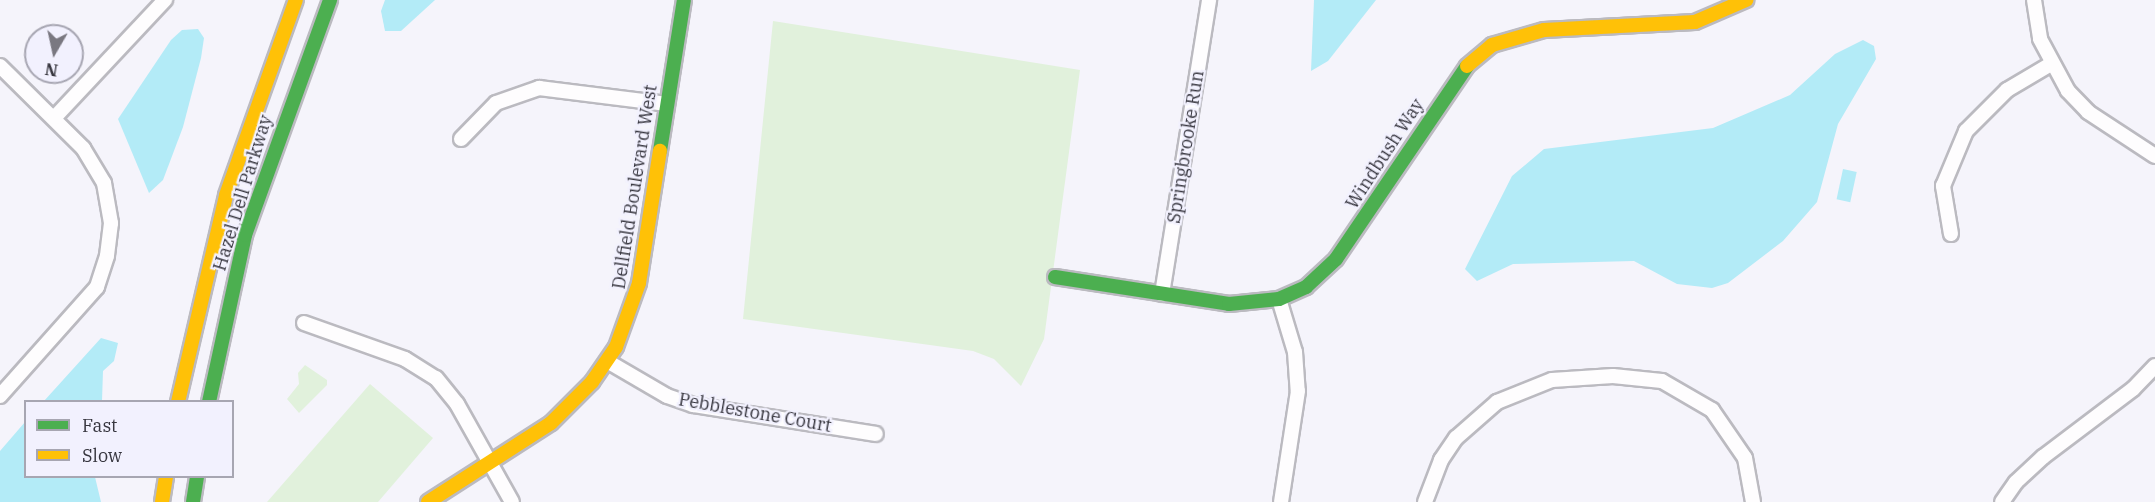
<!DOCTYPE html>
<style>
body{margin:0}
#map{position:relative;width:2155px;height:502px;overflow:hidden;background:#f5f4fb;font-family:"IBM Plex Serif",serif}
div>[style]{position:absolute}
.green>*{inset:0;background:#e1f1dc}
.water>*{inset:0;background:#b3ebf7;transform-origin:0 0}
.roads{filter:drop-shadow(2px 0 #bbbac0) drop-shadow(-2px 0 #bbbac0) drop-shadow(0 2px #bbbac0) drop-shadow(0 -2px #bbbac0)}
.street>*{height:14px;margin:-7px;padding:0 7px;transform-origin:7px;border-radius:7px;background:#fefdfe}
.fast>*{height:14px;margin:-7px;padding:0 7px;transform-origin:7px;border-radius:7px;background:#4caf50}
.slow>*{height:14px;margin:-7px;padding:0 7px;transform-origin:7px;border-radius:7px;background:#ffc107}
span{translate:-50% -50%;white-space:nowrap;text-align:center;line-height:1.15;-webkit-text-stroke:4.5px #f2f1fe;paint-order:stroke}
.street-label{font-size:18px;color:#37363f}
.legend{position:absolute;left:24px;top:400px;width:210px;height:78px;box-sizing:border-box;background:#f2f1fe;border:2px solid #a7a6b2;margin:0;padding:8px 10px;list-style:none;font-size:18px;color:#37363f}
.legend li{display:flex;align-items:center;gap:12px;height:30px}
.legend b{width:30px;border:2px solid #a7a6b2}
.north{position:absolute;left:24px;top:24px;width:60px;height:60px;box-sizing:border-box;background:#f2f1fe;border:2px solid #a7a6b2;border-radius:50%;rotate:189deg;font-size:16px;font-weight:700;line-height:24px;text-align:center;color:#37363f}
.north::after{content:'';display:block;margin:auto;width:21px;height:27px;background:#7a7881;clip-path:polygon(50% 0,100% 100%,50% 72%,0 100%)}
</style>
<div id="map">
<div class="green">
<div style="clip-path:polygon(773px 21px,1080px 70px,1044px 339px,1021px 386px,994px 359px,973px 351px,743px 319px)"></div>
<div style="clip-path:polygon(305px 365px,327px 380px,327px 385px,299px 413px,287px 399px,299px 384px,298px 373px)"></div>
<div style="clip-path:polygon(370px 384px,433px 438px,378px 502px,267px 502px)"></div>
</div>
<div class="water">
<div style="clip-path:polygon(385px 0,435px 0,401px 31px,385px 31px,381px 11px)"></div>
<div style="clip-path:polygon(1314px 0,1376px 0,1328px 61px,1311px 71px)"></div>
<div style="clip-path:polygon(198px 29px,204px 38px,201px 58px,183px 127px,163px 180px,149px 193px,118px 119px,171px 40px,182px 30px)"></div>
<div style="clip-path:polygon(1863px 40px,1874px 46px,1876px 59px,1838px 124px,1817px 202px,1783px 241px,1728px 283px,1712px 288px,1677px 284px,1634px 261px,1513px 264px,1477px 281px,1465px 269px,1512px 176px,1544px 149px,1713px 128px,1790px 95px,1835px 54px)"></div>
<div style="left:1843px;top:169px;width:14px;height:31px;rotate:12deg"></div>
<div style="clip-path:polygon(101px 338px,118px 343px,114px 361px,103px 371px,102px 401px,44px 401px)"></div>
<div style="clip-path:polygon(25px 422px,26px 476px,95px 477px,101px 502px,0 502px,0 451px)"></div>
</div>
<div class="roads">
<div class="street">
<div style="left:2034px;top:0;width:39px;rotate:81deg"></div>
<div style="left:2040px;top:39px;width:59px;rotate:61.7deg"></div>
<div style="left:2068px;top:91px;width:29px;rotate:46deg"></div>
<div style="left:2088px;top:112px;width:80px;rotate:33.3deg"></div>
<div style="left:0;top:66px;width:117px;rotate:44.7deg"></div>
<div style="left:83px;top:148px;width:41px;rotate:59deg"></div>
<div style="left:104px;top:183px;width:41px;rotate:80.1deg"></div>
<div style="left:111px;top:223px;width:33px;rotate:97deg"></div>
<div style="left:107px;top:256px;width:33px;rotate:108deg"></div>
<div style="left:97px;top:287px;width:146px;rotate:131.7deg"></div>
<div style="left:55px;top:117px;width:161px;rotate:-46.8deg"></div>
<div style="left:461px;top:139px;width:50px;rotate:-45.8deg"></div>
<div style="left:496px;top:103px;width:46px;rotate:-19.2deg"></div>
<div style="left:539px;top:88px;width:129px;rotate:7.1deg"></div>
<div style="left:1951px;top:234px;width:49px;rotate:-99.5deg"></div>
<div style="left:1943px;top:186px;width:60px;rotate:-67.3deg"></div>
<div style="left:1966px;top:131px;width:58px;rotate:-45deg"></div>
<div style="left:2007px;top:90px;width:51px;rotate:-30.6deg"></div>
<div style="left:1162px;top:294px;width:298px;rotate:-80.9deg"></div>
<div style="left:1279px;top:299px;width:55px;rotate:73.2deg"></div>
<div style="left:1295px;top:352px;width:39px;rotate:86deg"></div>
<div style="left:1298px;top:391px;width:112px;rotate:98.7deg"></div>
<div style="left:304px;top:323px;width:107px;rotate:19.6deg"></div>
<div style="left:405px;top:359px;width:36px;rotate:32deg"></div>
<div style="left:436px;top:378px;width:33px;rotate:51deg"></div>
<div style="left:457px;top:404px;width:112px;rotate:60.7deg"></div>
<div style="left:607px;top:361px;width:69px;rotate:30.3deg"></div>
<div style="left:667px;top:396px;width:28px;rotate:19deg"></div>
<div style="left:693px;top:405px;width:185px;rotate:9deg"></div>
<div style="left:1425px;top:502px;width:45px;rotate:-69.1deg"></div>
<div style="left:1441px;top:460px;width:27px;rotate:-56deg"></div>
<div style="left:1456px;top:438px;width:55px;rotate:-41.3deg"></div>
<div style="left:1497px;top:402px;width:59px;rotate:-21.8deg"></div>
<div style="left:1552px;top:380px;width:61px;rotate:-3.8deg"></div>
<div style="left:1613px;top:376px;width:49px;rotate:5.8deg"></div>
<div style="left:1662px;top:381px;width:58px;rotate:30.1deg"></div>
<div style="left:1712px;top:410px;width:58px;rotate:55.5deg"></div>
<div style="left:1745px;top:458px;width:45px;rotate:79.7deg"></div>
<div style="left:2002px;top:502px;width:24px;rotate:-55deg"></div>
<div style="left:2016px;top:482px;width:37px;rotate:-43deg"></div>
<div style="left:2043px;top:457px;width:113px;rotate:-37.1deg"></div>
<div style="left:2133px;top:389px;width:32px;rotate:-46deg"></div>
</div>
<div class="fast">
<div style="left:660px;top:151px;width:153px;rotate:-81deg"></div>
<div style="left:1055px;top:277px;width:176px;rotate:8.8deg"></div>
<div style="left:1229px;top:304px;width:50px;rotate:-5.7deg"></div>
<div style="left:1279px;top:299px;width:30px;rotate:-24deg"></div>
<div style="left:1306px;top:287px;width:41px;rotate:-43deg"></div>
<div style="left:1336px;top:259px;width:233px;rotate:-55.8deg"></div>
<div style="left:209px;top:402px;width:171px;rotate:-77.8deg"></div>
<div style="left:245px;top:235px;width:250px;rotate:-70.1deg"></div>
<div style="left:193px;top:502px;width:26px;rotate:-81deg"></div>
</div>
<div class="slow">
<div style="left:1467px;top:66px;width:33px;rotate:-40deg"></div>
<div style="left:1492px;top:45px;width:54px;rotate:-16.1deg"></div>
<div style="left:1544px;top:30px;width:151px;rotate:-3deg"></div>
<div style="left:1695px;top:22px;width:56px;rotate:-23.3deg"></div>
<div style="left:178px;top:402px;width:212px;rotate:-76.9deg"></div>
<div style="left:226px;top:195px;width:207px;rotate:-70.3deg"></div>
<div style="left:162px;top:502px;width:26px;rotate:-81deg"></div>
<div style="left:428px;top:502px;width:146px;rotate:-32.7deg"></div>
<div style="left:551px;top:423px;width:58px;rotate:-45deg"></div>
<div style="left:592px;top:382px;width:42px;rotate:-55.6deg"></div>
<div style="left:616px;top:347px;width:68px;rotate:-70.2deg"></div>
<div style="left:639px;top:283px;width:134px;rotate:-81deg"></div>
</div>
</div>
<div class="street-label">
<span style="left:1186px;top:147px;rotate:-81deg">Springbrooke Run</span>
<span style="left:1385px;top:154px;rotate:-57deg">Windbush Way</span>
<span style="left:635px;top:187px;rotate:-81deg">Dellfield Boulevard West</span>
<span style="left:243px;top:193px;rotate:-73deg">Hazel Dell Parkway</span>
<span style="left:755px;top:413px;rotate:10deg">Pebblestone Court</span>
</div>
<ul class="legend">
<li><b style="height:8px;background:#4caf50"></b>Fast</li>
<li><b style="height:8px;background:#ffc107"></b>Slow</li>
</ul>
<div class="north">N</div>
</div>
